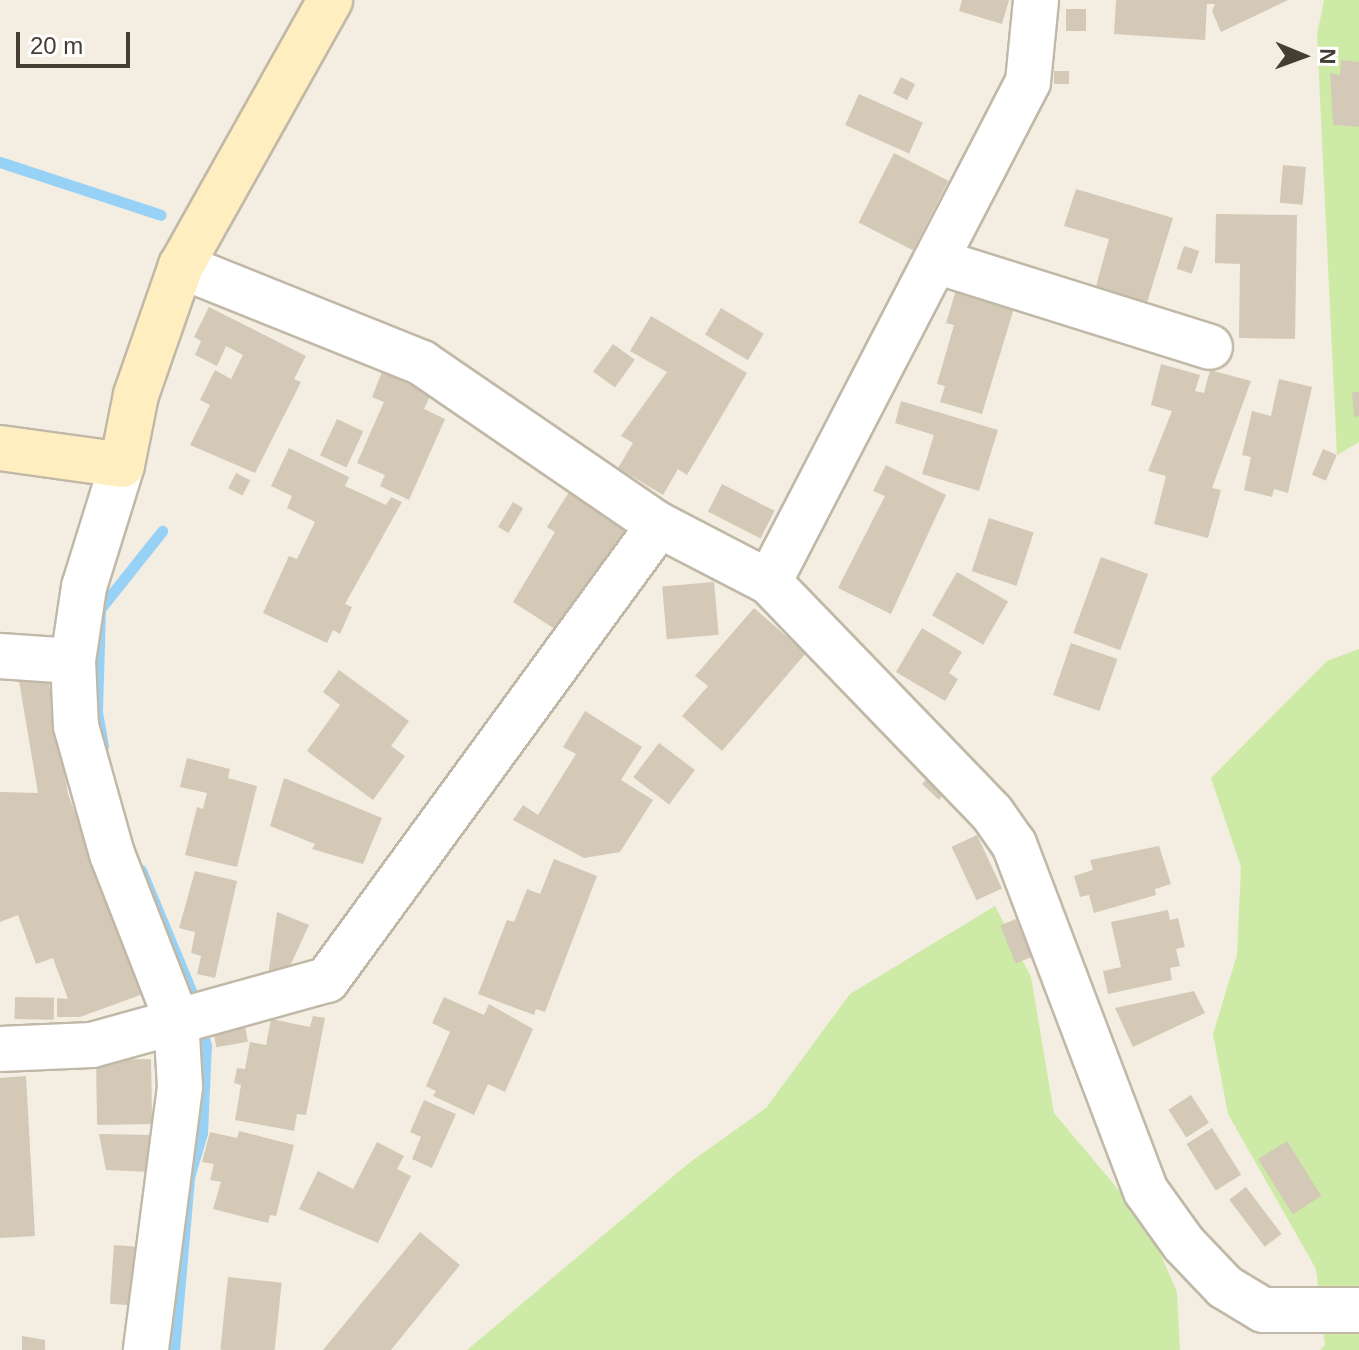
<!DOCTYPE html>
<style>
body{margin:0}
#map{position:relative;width:1359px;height:1350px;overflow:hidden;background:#f3ede2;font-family:Helvetica,sans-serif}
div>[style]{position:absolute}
.green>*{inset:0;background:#cdeba6}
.stream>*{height:11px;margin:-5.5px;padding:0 5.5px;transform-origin:5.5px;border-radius:5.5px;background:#98d1f6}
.building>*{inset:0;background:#d4c9b6;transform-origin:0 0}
.roads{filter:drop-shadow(2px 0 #c1b8a7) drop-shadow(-2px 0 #c1b8a7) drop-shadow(0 2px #c1b8a7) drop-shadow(0 -2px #c1b8a7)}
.street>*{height:44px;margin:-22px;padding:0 22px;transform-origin:22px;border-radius:22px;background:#fff}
.secondary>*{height:44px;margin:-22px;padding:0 22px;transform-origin:22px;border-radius:22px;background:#ffefc0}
span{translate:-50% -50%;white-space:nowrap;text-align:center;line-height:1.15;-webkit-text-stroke:8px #fff;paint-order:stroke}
.north{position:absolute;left:1263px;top:16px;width:80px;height:80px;-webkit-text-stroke:6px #fff;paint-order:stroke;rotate:91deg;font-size:22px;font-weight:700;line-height:32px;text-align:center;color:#443d32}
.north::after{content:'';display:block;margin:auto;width:28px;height:36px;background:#443d32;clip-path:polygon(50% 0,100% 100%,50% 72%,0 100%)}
.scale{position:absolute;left:16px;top:32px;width:114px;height:36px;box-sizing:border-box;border:4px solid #443d32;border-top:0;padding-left:10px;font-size:24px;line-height:28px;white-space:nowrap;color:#443d32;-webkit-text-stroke:6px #fff;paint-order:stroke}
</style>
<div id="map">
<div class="green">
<div style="clip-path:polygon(1324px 0,1359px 0,1359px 442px,1337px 455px,1317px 35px)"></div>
<div style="clip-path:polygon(1359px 649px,1359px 1350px,1320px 1350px,1325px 1345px,1316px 1269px,1228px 1114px,1213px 1034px,1237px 955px,1241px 867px,1211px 778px,1327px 661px)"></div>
<div style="clip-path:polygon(995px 906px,1031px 977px,1054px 1113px,1148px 1225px,1177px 1292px,1180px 1350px,467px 1350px,689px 1163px,766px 1108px,850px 994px)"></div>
</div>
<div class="stream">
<div style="left:0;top:162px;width:169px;rotate:18.2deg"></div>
<div style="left:103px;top:746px;width:36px;rotate:-100deg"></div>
<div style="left:97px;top:711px;width:102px;rotate:-88.3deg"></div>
<div style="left:100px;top:609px;width:100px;rotate:-51.5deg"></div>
<div style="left:141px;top:870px;width:146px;rotate:67.5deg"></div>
<div style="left:174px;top:1350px;width:174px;rotate:-85deg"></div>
<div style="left:189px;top:1177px;width:46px;rotate:-73.5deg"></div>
<div style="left:202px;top:1133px;width:87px;rotate:-87.4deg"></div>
<div style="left:206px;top:1046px;width:25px;rotate:-104deg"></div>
</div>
<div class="building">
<div style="clip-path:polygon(962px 0,1009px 0,1002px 24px,959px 11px)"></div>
<div style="clip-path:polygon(1116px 0,1288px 0,1221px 32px,1212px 11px,1215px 4px,1207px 4px,1205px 40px,1114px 34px)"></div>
<div style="left:1066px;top:9px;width:20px;height:22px"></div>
<div style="clip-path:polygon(1341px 60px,1359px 62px,1359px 127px,1333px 125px,1330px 73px,1340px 75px)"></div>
<div style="left:1054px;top:71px;width:15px;height:13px"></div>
<div style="left:901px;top:77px;width:16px;height:18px;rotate:27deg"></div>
<div style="left:859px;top:94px;width:70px;height:34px;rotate:24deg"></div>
<div style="left:894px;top:153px;width:61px;height:78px;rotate:27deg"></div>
<div style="left:1283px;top:165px;width:23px;height:38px;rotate:5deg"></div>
<div style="clip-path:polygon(1076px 189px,1173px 218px,1146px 306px,1095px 290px,1109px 239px,1064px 226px)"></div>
<div style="clip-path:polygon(1216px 214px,1297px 215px,1295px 339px,1239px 338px,1240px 264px,1215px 263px)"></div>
<div style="left:1184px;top:246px;width:16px;height:24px;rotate:18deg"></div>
<div style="clip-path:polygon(956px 290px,1014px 308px,982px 414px,940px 402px,945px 386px,937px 384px,954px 325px,946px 323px)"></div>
<div style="clip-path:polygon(209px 307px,306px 356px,294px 379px,301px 382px,255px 473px,190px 445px,210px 405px,200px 400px,215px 370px,231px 379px,243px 355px,226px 346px,217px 366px,195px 355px,201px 341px,194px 337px)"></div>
<div style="left:721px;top:308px;width:50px;height:31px;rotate:31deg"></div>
<div style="clip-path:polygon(651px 316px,747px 373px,687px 475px,678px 469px,663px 495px,618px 468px,633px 443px,621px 436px,667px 372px,630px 351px)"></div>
<div style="left:613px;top:344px;width:27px;height:34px;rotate:36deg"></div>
<div style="clip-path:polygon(1161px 364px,1200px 375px,1195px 391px,1204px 393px,1210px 370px,1251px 381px,1212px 488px,1221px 490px,1208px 538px,1154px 524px,1166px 476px,1148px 471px,1172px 411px,1151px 405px)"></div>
<div style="clip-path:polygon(382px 372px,431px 394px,424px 409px,445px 419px,409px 500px,380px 486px,385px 475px,357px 463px,384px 402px,372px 397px)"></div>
<div style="clip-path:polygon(1279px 379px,1312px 387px,1288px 493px,1274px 489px,1272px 497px,1244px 490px,1251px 457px,1242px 455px,1252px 411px,1271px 416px)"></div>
<div style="clip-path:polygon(1352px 392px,1359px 392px,1359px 416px,1354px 417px)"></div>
<div style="clip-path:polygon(901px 401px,998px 430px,979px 491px,922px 474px,934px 435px,895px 423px)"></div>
<div style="left:337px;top:419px;width:29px;height:40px;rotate:25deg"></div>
<div style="clip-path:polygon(289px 448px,349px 477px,345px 486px,386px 505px,391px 497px,402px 502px,345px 604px,352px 607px,340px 634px,333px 630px,327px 643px,263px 613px,289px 556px,297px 559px,315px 522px,287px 508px,292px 496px,271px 486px)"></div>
<div style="left:1323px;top:449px;width:15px;height:28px;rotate:23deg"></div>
<div style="clip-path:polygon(886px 465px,946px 495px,891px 614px,838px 588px,885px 496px,873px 491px)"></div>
<div style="left:236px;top:473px;width:16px;height:17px;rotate:27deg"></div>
<div style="left:722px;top:484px;width:59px;height:31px;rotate:27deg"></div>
<div style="clip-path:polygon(571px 489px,629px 526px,561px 633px,513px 602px,555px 532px,547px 527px)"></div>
<div style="left:513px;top:502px;width:12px;height:29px;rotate:31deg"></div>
<div style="left:989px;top:518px;width:47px;height:56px;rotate:18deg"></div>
<div style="left:1101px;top:557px;width:50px;height:81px;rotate:20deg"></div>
<div style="left:957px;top:572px;width:59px;height:50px;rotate:30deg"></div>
<div style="left:714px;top:582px;width:53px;height:52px;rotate:85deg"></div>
<div style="clip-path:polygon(754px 608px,806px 653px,722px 751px,682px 716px,708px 686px,695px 676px)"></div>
<div style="clip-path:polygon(922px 628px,962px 652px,949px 673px,958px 679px,945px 701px,896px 672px)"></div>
<div style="left:1071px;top:643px;width:49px;height:55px;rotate:19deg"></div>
<div style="clip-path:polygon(339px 670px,409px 721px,391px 746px,405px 756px,373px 800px,307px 751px,340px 705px,323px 692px)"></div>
<div style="clip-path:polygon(48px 677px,68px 794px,143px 994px,80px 1017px,57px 1017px,57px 998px,68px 999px,53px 958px,36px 964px,18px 915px,0 922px,0 792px,38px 793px,19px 681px)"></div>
<div style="clip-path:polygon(585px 711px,642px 747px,621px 780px,653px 800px,620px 852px,584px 858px,513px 820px,523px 805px,538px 815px,576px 754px,563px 747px)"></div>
<div style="left:659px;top:743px;width:45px;height:43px;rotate:37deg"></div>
<div style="clip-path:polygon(187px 758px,230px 769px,228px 778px,257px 786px,237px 867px,185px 855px,197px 807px,203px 809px,207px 793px,180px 787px)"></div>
<div style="clip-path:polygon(933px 772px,944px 794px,939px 800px,922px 784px)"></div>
<div style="clip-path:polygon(284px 778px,382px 818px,363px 864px,312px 849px,315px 844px,270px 826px)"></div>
<div style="left:977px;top:835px;width:59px;height:28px;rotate:65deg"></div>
<div style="clip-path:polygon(1159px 846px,1171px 884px,1155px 889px,1156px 895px,1094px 913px,1089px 895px,1080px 897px,1074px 876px,1093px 870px,1090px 860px)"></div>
<div style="clip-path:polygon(554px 859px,597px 876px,545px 1012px,536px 1009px,534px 1015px,478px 994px,507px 920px,514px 922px,527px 889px,540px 894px)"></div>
<div style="clip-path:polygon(195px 871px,237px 881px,215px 978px,197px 974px,201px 956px,191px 953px,195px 932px,179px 928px)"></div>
<div style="clip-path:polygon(1168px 910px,1170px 920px,1178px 918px,1185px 947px,1176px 949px,1180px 966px,1170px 968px,1172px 980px,1108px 994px,1103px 971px,1121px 967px,1111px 922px)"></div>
<div style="clip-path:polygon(277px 912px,309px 925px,285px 977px,268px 976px)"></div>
<div style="left:1016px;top:919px;width:41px;height:17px;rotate:68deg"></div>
<div style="clip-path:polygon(1194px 991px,1205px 1013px,1133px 1047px,1115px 1008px)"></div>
<div style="left:15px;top:997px;width:39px;height:22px;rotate:1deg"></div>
<div style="clip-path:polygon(444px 997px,484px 1015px,489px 1004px,533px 1029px,505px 1092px,488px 1084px,474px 1115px,433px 1096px,436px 1091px,426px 1086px,450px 1032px,432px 1023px)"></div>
<div style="clip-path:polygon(313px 1016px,325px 1018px,306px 1115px,297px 1114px,294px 1131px,235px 1120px,241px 1085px,234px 1083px,237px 1068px,245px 1069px,250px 1042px,266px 1045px,271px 1019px,310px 1027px)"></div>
<div style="left:244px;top:1020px;width:22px;height:32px;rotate:80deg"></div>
<div style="left:151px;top:1059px;width:65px;height:55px;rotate:89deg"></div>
<div style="clip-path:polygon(26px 1076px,35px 1236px,0 1238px,0 1078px)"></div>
<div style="left:1191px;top:1095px;width:33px;height:27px;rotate:57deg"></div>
<div style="clip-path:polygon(424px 1100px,456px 1114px,432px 1168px,412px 1159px,421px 1137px,410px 1132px)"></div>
<div style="left:1212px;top:1128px;width:55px;height:30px;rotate:58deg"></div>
<div style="clip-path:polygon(239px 1131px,294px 1145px,276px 1216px,270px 1215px,268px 1223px,213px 1209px,221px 1182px,210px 1180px,214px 1164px,202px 1162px,210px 1132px,237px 1138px)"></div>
<div style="clip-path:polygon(99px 1134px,152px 1135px,152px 1172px,106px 1170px)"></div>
<div style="left:1287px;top:1141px;width:65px;height:34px;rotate:58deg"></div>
<div style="clip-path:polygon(377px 1142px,404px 1156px,397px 1169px,411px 1176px,378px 1243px,299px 1209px,318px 1171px,353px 1189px)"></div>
<div style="left:1246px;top:1187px;width:59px;height:21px;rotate:53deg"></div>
<div style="clip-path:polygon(420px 1232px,460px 1265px,391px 1350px,323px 1350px)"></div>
<div style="left:114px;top:1245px;width:27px;height:59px;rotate:4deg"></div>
<div style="left:228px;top:1277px;width:54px;height:73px;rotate:6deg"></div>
<div style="clip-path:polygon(22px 1336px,45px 1340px,45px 1350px,22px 1350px)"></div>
</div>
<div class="roads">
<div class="street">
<div style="left:936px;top:261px;width:287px;rotate:17.4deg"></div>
<div style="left:181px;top:266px;width:260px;rotate:21.9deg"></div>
<div style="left:422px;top:363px;width:287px;rotate:34.4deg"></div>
<div style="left:659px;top:525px;width:124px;rotate:27.4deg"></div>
<div style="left:769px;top:582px;width:321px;rotate:46deg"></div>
<div style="left:992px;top:813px;width:38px;rotate:55deg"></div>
<div style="left:1014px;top:844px;width:371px;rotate:69.2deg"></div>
<div style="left:1146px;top:1191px;width:65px;rotate:54.4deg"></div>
<div style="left:1184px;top:1244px;width:59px;rotate:46.4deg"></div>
<div style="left:1225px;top:1287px;width:44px;rotate:31.2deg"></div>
<div style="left:1263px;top:1310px;width:96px"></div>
<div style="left:122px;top:465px;width:128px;rotate:107.3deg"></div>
<div style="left:84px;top:587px;width:75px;rotate:98.5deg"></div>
<div style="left:73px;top:661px;width:65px;rotate:87.4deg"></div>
<div style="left:76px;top:726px;width:133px;rotate:74.3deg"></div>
<div style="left:112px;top:854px;width:176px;rotate:68.7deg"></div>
<div style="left:176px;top:1018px;width:69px;rotate:86.7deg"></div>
<div style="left:180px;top:1087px;width:265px;rotate:97.4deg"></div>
<div style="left:769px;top:582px;width:563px;rotate:-62.62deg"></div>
<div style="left:1028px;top:82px;width:82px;rotate:-84.4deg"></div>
<div style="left:0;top:656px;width:73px;rotate:3.9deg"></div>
<div style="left:0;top:1049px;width:92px;rotate:-2.5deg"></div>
<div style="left:92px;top:1045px;width:244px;rotate:-15.5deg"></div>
<div style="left:327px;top:980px;width:563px;rotate:-53.88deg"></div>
</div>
<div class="secondary">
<div style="left:0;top:448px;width:123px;rotate:7.9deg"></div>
<div style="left:122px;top:465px;width:71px;rotate:-78.7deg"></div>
<div style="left:136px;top:395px;width:137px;rotate:-70.8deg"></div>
<div style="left:181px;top:266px;width:305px;rotate:-60.7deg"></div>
</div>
</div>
<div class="north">N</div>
<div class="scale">20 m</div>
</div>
